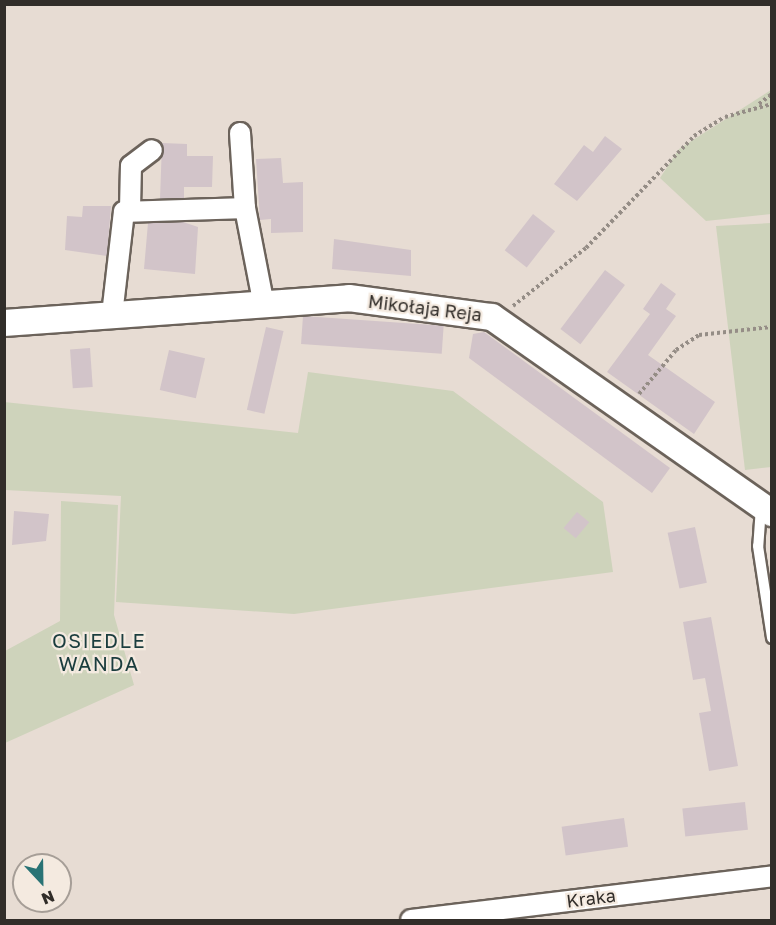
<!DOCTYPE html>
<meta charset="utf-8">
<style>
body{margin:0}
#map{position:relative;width:776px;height:925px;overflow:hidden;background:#e7dcd3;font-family:"Golos Text",sans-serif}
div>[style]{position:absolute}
.green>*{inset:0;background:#ced3bb}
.building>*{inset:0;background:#d2c4c9;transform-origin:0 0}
.path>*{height:4px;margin-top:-2px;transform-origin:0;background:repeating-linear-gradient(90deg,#958d86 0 3px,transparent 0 6px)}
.roads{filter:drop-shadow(2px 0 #6c635b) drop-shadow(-2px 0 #6c635b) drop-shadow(0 2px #6c635b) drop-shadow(0 -2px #6c635b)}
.service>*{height:10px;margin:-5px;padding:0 5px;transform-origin:5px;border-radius:5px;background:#fff}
.minor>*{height:20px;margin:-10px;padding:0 10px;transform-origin:10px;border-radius:10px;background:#fff}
.tertiary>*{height:26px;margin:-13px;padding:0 13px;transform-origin:13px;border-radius:13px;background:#fff}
span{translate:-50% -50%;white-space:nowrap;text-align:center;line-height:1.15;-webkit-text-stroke:4.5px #f4eae0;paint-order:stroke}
.street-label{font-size:18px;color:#312d29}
.neighbourhood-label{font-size:20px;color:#1b3d3e;letter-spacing:1.5px}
.frame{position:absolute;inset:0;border:6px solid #312d29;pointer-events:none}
.north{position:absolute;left:12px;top:853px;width:60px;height:60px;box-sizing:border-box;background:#f4eae0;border:2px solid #a69e97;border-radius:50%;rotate:158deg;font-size:16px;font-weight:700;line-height:24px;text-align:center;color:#312d29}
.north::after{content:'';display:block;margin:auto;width:21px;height:27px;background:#297375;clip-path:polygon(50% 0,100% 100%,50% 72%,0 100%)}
</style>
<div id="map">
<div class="green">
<div style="clip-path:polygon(771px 90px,771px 214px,706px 221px,660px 178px,679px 149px)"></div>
<div style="clip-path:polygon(771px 223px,771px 467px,745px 470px,716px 226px)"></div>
<div style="clip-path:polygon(308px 372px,453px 391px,603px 502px,613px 572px,294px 614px,116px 602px,121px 496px,5px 490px,4px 402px,298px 433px)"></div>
<div style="clip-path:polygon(61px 501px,118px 505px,114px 615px,134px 685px,5px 743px,5px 651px,60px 621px)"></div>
</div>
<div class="building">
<div style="clip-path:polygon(605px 136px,622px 149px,577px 201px,554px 184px,584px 145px,593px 152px)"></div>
<div style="clip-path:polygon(162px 143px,187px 144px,187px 156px,213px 156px,212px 187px,184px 187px,184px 198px,160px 199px)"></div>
<div style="clip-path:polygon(281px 158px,283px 183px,303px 182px,303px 232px,271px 233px,271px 219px,260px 220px,256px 159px)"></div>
<div style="clip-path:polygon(83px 206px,111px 206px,107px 256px,65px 250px,67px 216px,82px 217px)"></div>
<div style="left:533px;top:214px;width:28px;height:46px;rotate:38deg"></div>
<div style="clip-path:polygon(183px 222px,198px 227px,195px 274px,144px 269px,148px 223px)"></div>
<div style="clip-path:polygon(334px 239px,411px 250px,411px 276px,332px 269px)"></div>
<div style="left:605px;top:270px;width:25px;height:74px;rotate:37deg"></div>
<div style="clip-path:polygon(661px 283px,676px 294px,666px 309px,676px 316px,648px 355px,715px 402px,694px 434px,607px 372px,650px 314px,643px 309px)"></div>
<div style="left:303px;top:316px;width:141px;height:28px;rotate:4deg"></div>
<div style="left:266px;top:327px;width:18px;height:85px;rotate:13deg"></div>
<div style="clip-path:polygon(484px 332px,670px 468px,652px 493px,469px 358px,473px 334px)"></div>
<div style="left:90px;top:348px;width:39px;height:20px;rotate:86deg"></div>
<div style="left:169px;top:350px;width:37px;height:41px;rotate:13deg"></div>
<div style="clip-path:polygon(14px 511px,49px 514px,46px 541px,12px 545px)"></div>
<div style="left:577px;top:512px;width:16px;height:21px;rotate:40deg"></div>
<div style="left:695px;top:527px;width:57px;height:28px;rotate:78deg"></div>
<div style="clip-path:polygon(711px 617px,738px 766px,709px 771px,699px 713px,711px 711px,705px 678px,693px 680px,683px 622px)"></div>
<div style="left:745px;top:802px;width:28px;height:63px;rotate:84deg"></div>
<div style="left:624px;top:818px;width:29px;height:63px;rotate:82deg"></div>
</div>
<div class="path">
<div style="left:759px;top:104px;width:16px;rotate:-38deg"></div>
<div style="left:513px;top:306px;width:93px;rotate:-38.5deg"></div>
<div style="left:586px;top:248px;width:156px;rotate:-46deg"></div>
<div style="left:694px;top:136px;width:36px;rotate:-32deg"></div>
<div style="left:725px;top:117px;width:49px;rotate:-15.5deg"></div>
<div style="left:639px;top:394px;width:57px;rotate:-49.9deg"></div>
<div style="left:676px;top:350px;width:27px;rotate:-33deg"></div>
<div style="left:699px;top:335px;width:73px;rotate:-6.3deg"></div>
</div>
<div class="roads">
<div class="service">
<div style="left:761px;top:507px;width:39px;rotate:94deg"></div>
<div style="left:758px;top:546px;width:93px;rotate:81.3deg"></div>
</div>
<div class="minor">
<div style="left:240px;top:133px;width:75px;rotate:86.2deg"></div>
<div style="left:245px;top:208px;width:95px;rotate:79deg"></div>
<div style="left:130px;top:209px;width:43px;rotate:-88.7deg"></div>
<div style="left:131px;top:166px;width:26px;rotate:-37deg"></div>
<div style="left:112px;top:315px;width:104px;rotate:-83.4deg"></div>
<div style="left:124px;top:212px;width:121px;rotate:-1.9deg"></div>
<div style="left:411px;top:920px;width:364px;rotate:-6.9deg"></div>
</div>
<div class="tertiary">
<div style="left:4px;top:323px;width:346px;rotate:-4.1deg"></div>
<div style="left:349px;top:298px;width:144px;rotate:7.6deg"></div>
<div style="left:492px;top:317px;width:342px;rotate:35deg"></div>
</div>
</div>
<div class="street-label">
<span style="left:425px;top:308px;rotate:7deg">Mikołaja Reja</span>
<span style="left:591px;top:898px;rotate:-7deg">Kraka</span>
</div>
<div class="neighbourhood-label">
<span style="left:99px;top:652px">OSIEDLE<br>WANDA</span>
</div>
<div class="frame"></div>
<div class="north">N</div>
</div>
